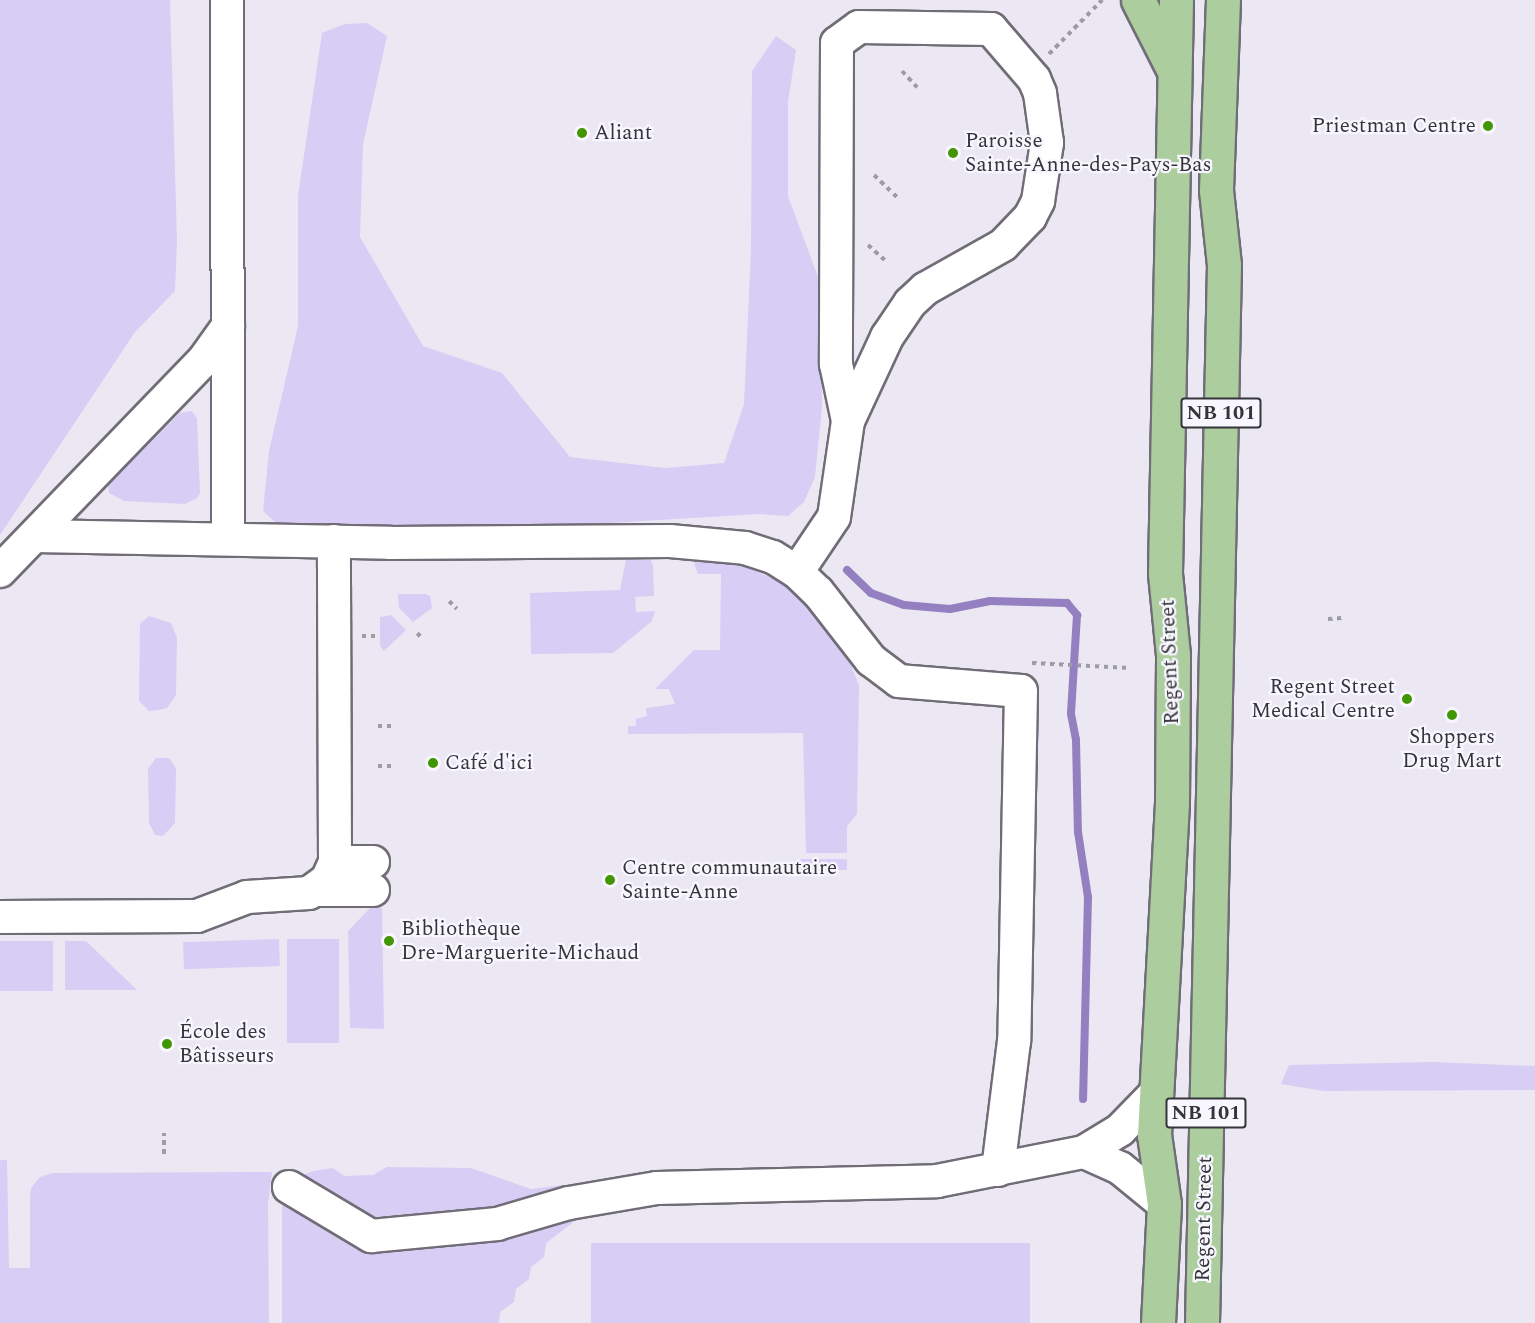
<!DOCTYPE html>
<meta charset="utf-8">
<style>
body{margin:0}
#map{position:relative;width:1535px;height:1323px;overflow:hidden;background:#ebe8f3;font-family:Spectral,serif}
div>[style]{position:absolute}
.green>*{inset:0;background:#d8cdf5;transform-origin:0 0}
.stream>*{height:8px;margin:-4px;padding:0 4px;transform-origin:4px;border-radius:4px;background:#947fc1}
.path>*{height:4px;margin-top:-2px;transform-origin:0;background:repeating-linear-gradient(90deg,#9d9ba3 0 4.5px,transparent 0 9px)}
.roads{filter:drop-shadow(2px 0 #706d77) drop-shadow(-2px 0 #706d77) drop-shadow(0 2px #706d77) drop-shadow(0 -2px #706d77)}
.minor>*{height:32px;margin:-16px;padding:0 16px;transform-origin:16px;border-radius:16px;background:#fff}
.major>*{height:33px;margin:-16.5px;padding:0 16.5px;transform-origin:16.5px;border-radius:16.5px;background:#accd9e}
.dots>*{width:16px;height:16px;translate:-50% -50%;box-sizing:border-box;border:3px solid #f8f6ff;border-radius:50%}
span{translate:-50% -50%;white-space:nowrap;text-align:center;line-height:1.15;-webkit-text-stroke:4.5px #f8f6ff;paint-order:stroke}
.shield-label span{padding:2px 4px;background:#f8f6ff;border:2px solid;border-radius:4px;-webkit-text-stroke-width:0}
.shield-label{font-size:20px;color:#353438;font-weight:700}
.poi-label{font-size:21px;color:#353438}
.right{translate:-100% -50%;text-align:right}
.left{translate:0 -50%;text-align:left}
.street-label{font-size:21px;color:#353438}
</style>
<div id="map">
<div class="green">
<div style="clip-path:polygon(0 0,170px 0,177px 241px,175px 291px,135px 332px,0 535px)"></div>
<div style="clip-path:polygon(367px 23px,387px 36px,363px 144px,360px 237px,423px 346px,502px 373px,570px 457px,665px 468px,724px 463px,744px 404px,751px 250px,752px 71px,776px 36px,796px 50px,788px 102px,788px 196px,821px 285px,822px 407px,815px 477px,804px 502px,788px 516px,760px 514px,524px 528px,434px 525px,389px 531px,283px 529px,263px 511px,269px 451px,298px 326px,298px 196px,322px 33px,345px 24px)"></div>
<div style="clip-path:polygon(192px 411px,197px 419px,200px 493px,197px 498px,185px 504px,124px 501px,109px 493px,108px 485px,180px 413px)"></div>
<div style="clip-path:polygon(626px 559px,651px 560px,653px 565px,654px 596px,635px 597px,636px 612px,655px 611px,652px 621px,613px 653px,531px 654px,530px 593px,620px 590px)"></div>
<div style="clip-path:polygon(702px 559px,737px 563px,785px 584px,806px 600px,845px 651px,859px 685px,857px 814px,847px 826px,847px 853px,806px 853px,803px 733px,628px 734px,628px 726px,636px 726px,636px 719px,647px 716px,646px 708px,675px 704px,669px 689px,655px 689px,694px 650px,720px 650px,721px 574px,698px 574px,694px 563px)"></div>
<div style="clip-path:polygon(398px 594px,425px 594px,430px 596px,432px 608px,413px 622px,399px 608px)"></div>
<div style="clip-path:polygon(391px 615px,406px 630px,384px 651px,380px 646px,380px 617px)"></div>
<div style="clip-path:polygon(149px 616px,171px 623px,177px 638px,176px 695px,167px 708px,158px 710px,149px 711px,139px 701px,140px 624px)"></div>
<div style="clip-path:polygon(156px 758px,169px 758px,176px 768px,175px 823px,163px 836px,155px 835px,149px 823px,148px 769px)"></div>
<div style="left:799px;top:859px;width:48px;height:11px"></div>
<div style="clip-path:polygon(373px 905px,382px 908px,384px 1029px,350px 1028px,348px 931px)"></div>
<div style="left:279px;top:939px;width:27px;height:96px;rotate:88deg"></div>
<div style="left:287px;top:939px;width:52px;height:104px"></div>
<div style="left:0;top:941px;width:53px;height:50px"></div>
<div style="clip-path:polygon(65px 941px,86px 941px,137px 990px,65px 990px)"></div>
<div style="clip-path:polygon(1433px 1062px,1535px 1066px,1535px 1090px,1324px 1091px,1281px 1084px,1289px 1065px)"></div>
<div style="clip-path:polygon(0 1160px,7px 1160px,9px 1268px,30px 1268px,30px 1196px,31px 1188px,40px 1177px,53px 1173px,272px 1172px,268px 1204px,269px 1323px,0 1323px)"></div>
<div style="clip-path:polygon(387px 1167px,471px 1168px,531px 1189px,563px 1185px,575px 1221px,546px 1243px,544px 1257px,531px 1267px,529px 1279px,516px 1289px,514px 1302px,500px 1312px,499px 1323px,282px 1323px,282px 1198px,301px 1176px,313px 1171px,333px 1168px,344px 1176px,373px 1175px)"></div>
<div style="left:1030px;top:1243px;width:80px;height:439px;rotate:90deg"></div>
</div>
<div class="stream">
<div style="left:847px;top:570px;width:33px;rotate:44deg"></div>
<div style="left:871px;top:593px;width:35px;rotate:20deg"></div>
<div style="left:904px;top:605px;width:46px;rotate:5deg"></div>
<div style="left:950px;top:609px;width:41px;rotate:-11.3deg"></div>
<div style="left:990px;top:601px;width:77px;rotate:1.5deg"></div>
<div style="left:1067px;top:603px;width:16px;rotate:50deg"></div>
<div style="left:1077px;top:615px;width:99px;rotate:93.5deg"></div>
<div style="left:1071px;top:714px;width:26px;rotate:79deg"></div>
<div style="left:1076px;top:740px;width:92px;rotate:88.8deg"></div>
<div style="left:1078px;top:832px;width:66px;rotate:81.3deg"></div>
<div style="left:1088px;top:897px;width:202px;rotate:91.4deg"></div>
</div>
<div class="path">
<div style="left:1049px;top:54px;width:76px;rotate:-45.5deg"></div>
<div style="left:902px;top:71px;width:25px;rotate:47deg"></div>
<div style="left:874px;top:175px;width:35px;rotate:44deg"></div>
<div style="left:868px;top:245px;width:27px;rotate:42deg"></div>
<div style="left:449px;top:601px;width:11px;rotate:45deg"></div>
<div style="left:1328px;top:619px;width:14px;rotate:-4deg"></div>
<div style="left:417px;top:633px;width:6px;rotate:45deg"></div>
<div style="left:362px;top:636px;width:15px"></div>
<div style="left:1032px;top:663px;width:98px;rotate:2.9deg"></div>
<div style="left:378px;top:726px;width:15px"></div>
<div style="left:378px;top:766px;width:16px"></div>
<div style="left:164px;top:1154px;width:21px;rotate:-90deg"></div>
</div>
<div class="roads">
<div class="minor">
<div style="left:227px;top:0;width:539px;rotate:89.89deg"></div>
<div style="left:35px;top:536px;width:355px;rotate:1.1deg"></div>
<div style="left:390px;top:543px;width:280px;rotate:-0.4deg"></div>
<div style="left:670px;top:541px;width:75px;rotate:5.3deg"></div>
<div style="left:745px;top:548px;width:29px;rotate:18deg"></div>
<div style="left:773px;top:557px;width:28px;rotate:32deg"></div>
<div style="left:797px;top:572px;width:29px;rotate:44deg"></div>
<div style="left:818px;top:592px;width:86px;rotate:52.1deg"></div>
<div style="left:871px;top:660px;width:35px;rotate:37deg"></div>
<div style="left:899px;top:681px;width:122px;rotate:4.7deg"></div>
<div style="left:1021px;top:691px;width:350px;rotate:91.1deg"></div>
<div style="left:1014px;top:1041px;width:130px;rotate:97.1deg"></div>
<div style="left:0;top:571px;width:292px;rotate:-46deg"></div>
<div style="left:203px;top:361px;width:43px;rotate:-54.5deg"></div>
<div style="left:797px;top:572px;width:66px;rotate:-56.1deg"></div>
<div style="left:834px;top:517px;width:97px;rotate:-81.7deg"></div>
<div style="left:848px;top:421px;width:93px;rotate:-65.1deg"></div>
<div style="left:887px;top:337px;width:41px;rotate:-55.9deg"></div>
<div style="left:910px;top:303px;width:21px;rotate:-43deg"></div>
<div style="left:925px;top:289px;width:90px;rotate:-29.4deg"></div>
<div style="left:1003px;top:245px;width:39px;rotate:-46deg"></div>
<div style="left:1030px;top:217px;width:18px;rotate:-63deg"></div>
<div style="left:1038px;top:201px;width:59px;rotate:-81.2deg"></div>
<div style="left:1047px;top:143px;width:50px;rotate:-98deg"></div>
<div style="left:1040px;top:93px;width:15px;rotate:-113deg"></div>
<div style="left:1034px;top:79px;width:66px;rotate:-130.7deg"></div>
<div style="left:991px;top:29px;width:132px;rotate:-179.1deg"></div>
<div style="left:859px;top:27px;width:27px;rotate:144deg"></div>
<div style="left:837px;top:43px;width:321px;rotate:90.2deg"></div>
<div style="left:836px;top:364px;width:58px;rotate:78.1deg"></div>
<div style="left:335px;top:862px;width:38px"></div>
<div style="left:314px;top:890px;width:59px"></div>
<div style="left:0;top:917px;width:197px;rotate:-0.3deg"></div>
<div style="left:197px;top:916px;width:53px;rotate:-20.8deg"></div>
<div style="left:247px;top:897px;width:62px;rotate:-3.7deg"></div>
<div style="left:309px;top:893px;width:22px;rotate:-36deg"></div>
<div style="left:327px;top:880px;width:20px;rotate:-66deg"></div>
<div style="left:335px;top:862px;width:321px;rotate:-90.2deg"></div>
<div style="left:1084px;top:1152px;width:39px;rotate:24deg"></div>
<div style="left:1120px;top:1168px;width:57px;rotate:39.3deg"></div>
<div style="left:289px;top:1187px;width:96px;rotate:30.9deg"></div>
<div style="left:371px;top:1236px;width:127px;rotate:-5.4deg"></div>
<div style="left:497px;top:1224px;width:75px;rotate:-16.3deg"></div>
<div style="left:569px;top:1203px;width:89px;rotate:-9.7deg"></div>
<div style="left:657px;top:1188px;width:280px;rotate:-1.4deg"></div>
<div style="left:937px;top:1181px;width:150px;rotate:-11.2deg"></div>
<div style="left:1084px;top:1152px;width:42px;rotate:-31.4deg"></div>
<div style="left:1120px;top:1130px;width:50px;rotate:-45.8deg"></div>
</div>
<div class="major">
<div style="left:1138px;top:0;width:75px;rotate:63.1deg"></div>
<div style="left:1158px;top:1323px;width:119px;rotate:-87.1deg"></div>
<div style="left:1164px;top:1204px;width:70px;rotate:-98.2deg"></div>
<div style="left:1154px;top:1135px;width:332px;rotate:-86.9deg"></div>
<div style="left:1172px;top:803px;width:148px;rotate:-89.6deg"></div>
<div style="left:1173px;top:655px;width:82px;rotate:-95.6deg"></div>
<div style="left:1165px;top:573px;width:573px;rotate:-88.9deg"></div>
<div style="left:1202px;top:1323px;width:1058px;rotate:-88.81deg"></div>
<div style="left:1224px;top:265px;width:75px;rotate:-96.1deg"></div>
<div style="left:1216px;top:190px;width:190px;rotate:-87.9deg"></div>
</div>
</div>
<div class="dots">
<div style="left:1488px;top:126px;background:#429604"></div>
<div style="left:582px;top:133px;background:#429604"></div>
<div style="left:953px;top:153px;background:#429604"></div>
<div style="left:1407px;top:699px;background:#429604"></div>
<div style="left:1452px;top:715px;background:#429604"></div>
<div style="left:433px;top:763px;background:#429604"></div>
<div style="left:610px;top:880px;background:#429604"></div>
<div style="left:389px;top:941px;background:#429604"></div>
<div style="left:167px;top:1044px;background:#429604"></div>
</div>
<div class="shield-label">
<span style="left:1221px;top:413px">NB 101</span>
<span style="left:1206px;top:1113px">NB 101</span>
</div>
<div class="poi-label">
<span class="right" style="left:1476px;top:126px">Priestman Centre</span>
<span class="left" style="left:594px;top:133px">Aliant</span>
<span class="left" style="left:965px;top:153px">Paroisse<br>Sainte-Anne-des-Pays-Bas</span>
<span class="right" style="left:1395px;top:699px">Regent Street<br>Medical Centre</span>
<span style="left:1452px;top:749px">Shoppers<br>Drug Mart</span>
<span class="left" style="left:445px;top:763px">Café d'ici</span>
<span class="left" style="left:622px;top:880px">Centre communautaire<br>Sainte-Anne</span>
<span class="left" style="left:401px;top:941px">Bibliothèque<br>Dre-Marguerite-Michaud</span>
<span class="left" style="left:179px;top:1044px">École des<br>Bâtisseurs</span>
</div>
<div class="street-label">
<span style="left:1170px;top:662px;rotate:-92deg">Regent Street</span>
<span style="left:1204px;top:1219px;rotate:-89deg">Regent Street</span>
</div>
</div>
